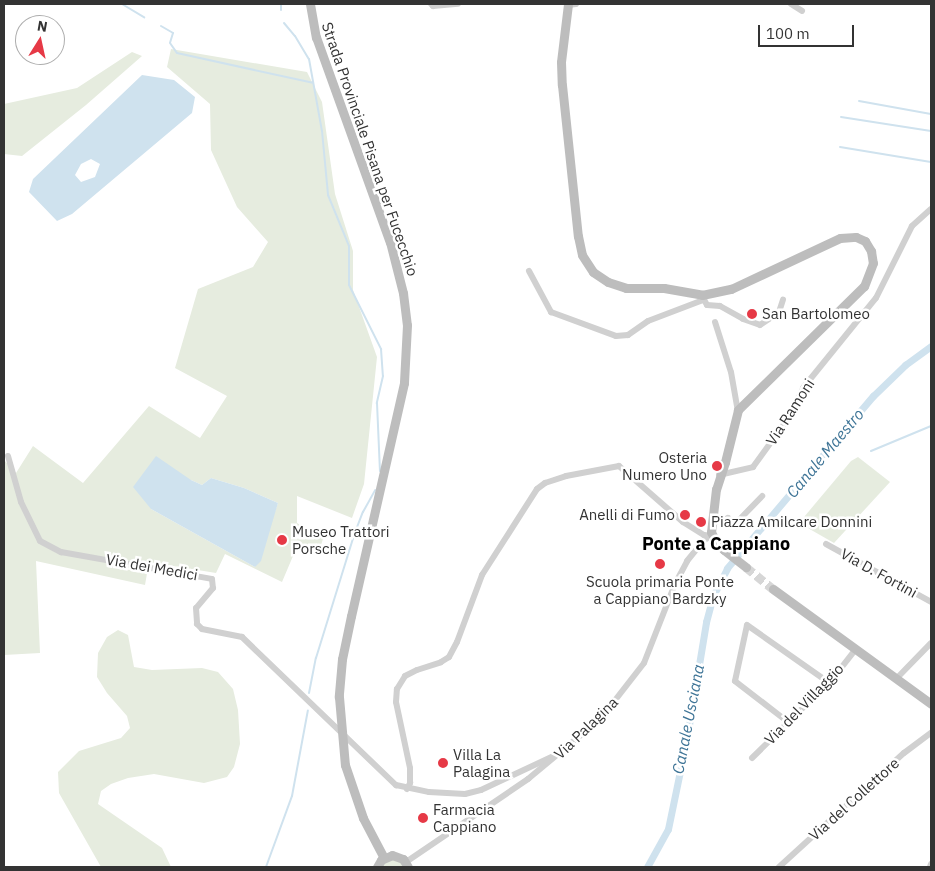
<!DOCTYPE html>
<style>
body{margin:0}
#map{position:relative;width:935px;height:871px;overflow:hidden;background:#fff;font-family:"IBM Plex Sans",sans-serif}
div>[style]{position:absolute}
.green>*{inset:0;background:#e6ecdf}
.water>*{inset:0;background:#cfe2ee}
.stream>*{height:2px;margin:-1px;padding:0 1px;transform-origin:1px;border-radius:1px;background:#cfe2ee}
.canal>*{height:7px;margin:-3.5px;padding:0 3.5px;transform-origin:3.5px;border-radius:3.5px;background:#cfe2ee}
.secondary-tunnel>*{height:9px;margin-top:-4.5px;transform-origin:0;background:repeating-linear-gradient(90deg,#d6d6d6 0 9px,transparent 0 13.5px)}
.street>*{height:6px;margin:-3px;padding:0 3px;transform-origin:3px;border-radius:3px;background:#d0d0d0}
.secondary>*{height:9px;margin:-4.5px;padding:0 4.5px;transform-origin:4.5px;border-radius:4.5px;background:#bdbdbd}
.dots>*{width:14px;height:14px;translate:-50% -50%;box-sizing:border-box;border:2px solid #fff;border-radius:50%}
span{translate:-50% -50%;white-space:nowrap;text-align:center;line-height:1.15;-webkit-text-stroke:5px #fff;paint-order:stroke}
.street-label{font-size:15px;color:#333}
.poi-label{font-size:15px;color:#333}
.left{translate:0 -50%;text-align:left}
.right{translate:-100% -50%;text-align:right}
.water-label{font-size:16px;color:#3f7597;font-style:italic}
.quarter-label{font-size:18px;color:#000;font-weight:700}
.frame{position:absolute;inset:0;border:5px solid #333;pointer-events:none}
.north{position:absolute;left:15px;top:15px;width:50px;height:50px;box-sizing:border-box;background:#fff;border:1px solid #adadad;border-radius:50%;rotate:10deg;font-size:14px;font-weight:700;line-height:20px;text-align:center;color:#333}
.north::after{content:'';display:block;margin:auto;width:18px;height:22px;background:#e63946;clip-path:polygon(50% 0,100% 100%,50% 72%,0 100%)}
.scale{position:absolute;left:758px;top:25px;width:96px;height:22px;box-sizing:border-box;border:2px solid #333;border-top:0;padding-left:6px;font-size:15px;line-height:18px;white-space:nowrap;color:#333;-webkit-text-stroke:4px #fff;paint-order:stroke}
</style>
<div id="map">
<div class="green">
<div style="clip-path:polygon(evenodd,171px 49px,307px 72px,322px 102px,335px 194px,353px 251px,353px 290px,377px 357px,364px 484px,352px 518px,297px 496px,297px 523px,323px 539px,318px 554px,296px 549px,282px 582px,225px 554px,216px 573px,149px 562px,145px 585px,36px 561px,40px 653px,4px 655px,4px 460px,16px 473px,33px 446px,83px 483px,149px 406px,200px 438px,227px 396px,175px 368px,198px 289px,253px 267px,268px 242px,237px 207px,211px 150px,210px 104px,167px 67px,171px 49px,211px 478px,244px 488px,278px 503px,255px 567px,151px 509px,191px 480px,202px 485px,211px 478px)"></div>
<div style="clip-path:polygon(132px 52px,142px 56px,86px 105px,22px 156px,4px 154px,4px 104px,77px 88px)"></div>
<div style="clip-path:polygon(858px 457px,890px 482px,834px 543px,799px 523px,851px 461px)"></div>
<div style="clip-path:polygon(118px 630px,128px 635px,134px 667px,152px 670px,202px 668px,218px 672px,233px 689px,238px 710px,240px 744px,234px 767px,227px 777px,204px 783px,154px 774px,128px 778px,111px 784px,101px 791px,98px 804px,162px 848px,171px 867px,101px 867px,59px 793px,58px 772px,79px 751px,121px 738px,130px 728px,127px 716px,107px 693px,97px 677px,98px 653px,107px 637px)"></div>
<div style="clip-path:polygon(397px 859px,405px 867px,380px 867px,386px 860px)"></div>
</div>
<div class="water">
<div style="clip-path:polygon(evenodd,142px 75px,174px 80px,195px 97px,192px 113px,72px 214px,57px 221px,29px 192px,33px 179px,142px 75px,91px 159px,100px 164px,95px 177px,81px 182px,75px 175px,81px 164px,91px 159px)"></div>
<div style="clip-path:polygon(156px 456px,191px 480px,202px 485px,211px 478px,244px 488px,278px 503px,261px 561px,255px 567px,151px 509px,133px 487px)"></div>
</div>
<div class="stream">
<div style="left:122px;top:4px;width:26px;rotate:31deg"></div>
<div style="left:281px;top:4px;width:6px;rotate:90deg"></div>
<div style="left:284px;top:23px;width:17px;rotate:50deg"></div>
<div style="left:295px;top:36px;width:27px;rotate:59deg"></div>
<div style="left:309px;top:59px;width:73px;rotate:79.8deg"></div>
<div style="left:322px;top:131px;width:64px;rotate:84.6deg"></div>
<div style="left:328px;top:195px;width:55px;rotate:67.6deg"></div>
<div style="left:349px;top:246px;width:39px;rotate:90deg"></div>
<div style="left:349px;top:285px;width:72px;rotate:63.4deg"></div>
<div style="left:381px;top:349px;width:27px;rotate:86deg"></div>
<div style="left:383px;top:376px;width:28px;rotate:103deg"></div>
<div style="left:377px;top:403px;width:68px;rotate:87.5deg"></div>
<div style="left:161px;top:26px;width:14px;rotate:30deg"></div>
<div style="left:173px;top:33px;width:10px;rotate:107deg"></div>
<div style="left:170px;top:43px;width:12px;rotate:55deg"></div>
<div style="left:177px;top:53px;width:139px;rotate:12.4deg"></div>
<div style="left:859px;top:101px;width:73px;rotate:10.2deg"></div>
<div style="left:841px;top:117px;width:91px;rotate:8.8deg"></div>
<div style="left:840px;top:147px;width:92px;rotate:9.4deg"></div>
<div style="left:871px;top:451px;width:65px;rotate:-22.6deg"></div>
<div style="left:309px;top:693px;width:36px;rotate:-79deg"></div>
<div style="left:316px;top:658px;width:129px;rotate:-72.8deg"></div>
<div style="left:354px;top:535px;width:25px;rotate:-69deg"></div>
<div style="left:363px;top:512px;width:25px;rotate:-61deg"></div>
<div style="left:266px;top:867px;width:76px;rotate:-69.9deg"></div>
<div style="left:292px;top:796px;width:87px;rotate:-79.5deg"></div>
</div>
<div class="canal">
<div style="left:647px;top:867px;width:43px;rotate:-61.1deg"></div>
<div style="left:668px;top:829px;width:94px;rotate:-78.3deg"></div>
<div style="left:687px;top:737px;width:117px;rotate:-80.6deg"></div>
<div style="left:706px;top:622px;width:27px;rotate:-75deg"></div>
<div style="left:713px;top:596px;width:31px;rotate:-63deg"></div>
<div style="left:727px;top:568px;width:226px;rotate:-49.7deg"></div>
<div style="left:873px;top:396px;width:45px;rotate:-44.1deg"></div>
<div style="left:905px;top:365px;width:32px;rotate:-36deg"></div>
</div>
<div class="secondary-tunnel">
<div style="left:746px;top:567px;width:35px;rotate:39deg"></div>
</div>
<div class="street">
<div style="left:431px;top:4px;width:3px;rotate:45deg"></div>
<div style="left:433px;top:6px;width:25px;rotate:-5deg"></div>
<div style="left:791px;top:4px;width:13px;rotate:32deg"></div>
<div style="left:568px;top:5px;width:8px;rotate:-7deg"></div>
<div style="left:529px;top:271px;width:47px;rotate:61.8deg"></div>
<div style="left:551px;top:312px;width:69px;rotate:20.3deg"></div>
<div style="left:616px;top:336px;width:12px;rotate:-5deg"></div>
<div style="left:628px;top:335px;width:24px;rotate:-35deg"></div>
<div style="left:648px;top:321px;width:59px;rotate:-20.9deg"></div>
<div style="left:702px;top:296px;width:10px;rotate:61deg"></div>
<div style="left:707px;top:305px;width:13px;rotate:4deg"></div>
<div style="left:720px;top:306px;width:26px;rotate:29deg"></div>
<div style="left:743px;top:319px;width:18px;rotate:19deg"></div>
<div style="left:760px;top:325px;width:23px;rotate:-34deg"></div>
<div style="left:779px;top:312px;width:13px;rotate:-72deg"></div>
<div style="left:715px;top:322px;width:52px;rotate:72.3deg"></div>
<div style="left:731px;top:372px;width:39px;rotate:80deg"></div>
<div style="left:8px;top:456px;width:48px;rotate:74.2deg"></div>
<div style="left:21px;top:502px;width:43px;rotate:64deg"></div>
<div style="left:40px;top:541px;width:24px;rotate:28deg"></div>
<div style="left:61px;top:552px;width:153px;rotate:10.1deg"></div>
<div style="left:212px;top:579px;width:9px;rotate:84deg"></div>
<div style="left:213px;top:588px;width:26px;rotate:130deg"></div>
<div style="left:196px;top:608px;width:16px;rotate:86deg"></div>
<div style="left:197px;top:624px;width:7px;rotate:45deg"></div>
<div style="left:202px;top:629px;width:41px;rotate:11.3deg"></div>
<div style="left:242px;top:637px;width:214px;rotate:43.9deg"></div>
<div style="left:396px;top:785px;width:34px;rotate:12deg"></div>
<div style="left:429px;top:792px;width:36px;rotate:3deg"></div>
<div style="left:465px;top:794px;width:16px;rotate:-14deg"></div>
<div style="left:481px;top:790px;width:89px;rotate:-25.1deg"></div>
<div style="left:719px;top:475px;width:35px;rotate:-13deg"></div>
<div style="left:753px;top:467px;width:58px;rotate:-54.1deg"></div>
<div style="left:787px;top:420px;width:36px;rotate:-63deg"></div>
<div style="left:803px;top:388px;width:116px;rotate:-51deg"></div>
<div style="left:876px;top:298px;width:80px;rotate:-63.4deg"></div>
<div style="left:912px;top:226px;width:25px;rotate:-42deg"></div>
<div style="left:712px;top:523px;width:17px;rotate:-17deg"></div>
<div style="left:728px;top:518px;width:6px;rotate:39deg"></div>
<div style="left:733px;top:522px;width:8px;rotate:-23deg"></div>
<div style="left:740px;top:519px;width:32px;rotate:-46deg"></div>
<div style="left:826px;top:544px;width:120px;rotate:28.9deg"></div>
<div style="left:896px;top:679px;width:50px;rotate:-45.8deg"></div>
<div style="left:788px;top:722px;width:67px;rotate:-142.3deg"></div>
<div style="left:735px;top:681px;width:57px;rotate:-77.9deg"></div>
<div style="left:747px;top:625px;width:99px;rotate:35.1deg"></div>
<div style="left:752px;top:758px;width:115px;rotate:-44.6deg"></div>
<div style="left:834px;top:677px;width:36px;rotate:-52deg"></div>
<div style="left:407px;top:789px;width:7px;rotate:-63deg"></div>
<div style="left:410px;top:783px;width:15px;rotate:-90deg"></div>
<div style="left:410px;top:768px;width:67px;rotate:-102deg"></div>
<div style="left:396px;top:702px;width:13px;rotate:-86deg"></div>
<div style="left:397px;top:689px;width:15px;rotate:-58deg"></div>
<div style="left:405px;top:676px;width:13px;rotate:-27deg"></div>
<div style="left:417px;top:670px;width:25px;rotate:-18deg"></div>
<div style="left:441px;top:662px;width:9px;rotate:-32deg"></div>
<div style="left:449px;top:657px;width:17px;rotate:-62deg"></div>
<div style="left:457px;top:642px;width:72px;rotate:-69.5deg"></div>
<div style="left:482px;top:575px;width:102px;rotate:-57.4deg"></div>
<div style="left:537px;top:489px;width:10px;rotate:-37deg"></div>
<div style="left:545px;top:483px;width:22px;rotate:-18deg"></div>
<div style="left:566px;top:476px;width:54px;rotate:-10.7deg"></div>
<div style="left:619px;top:466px;width:85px;rotate:41.2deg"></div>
<div style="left:683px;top:522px;width:25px;rotate:32deg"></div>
<div style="left:704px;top:535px;width:8px;rotate:7deg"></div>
<div style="left:406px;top:862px;width:148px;rotate:-34.2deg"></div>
<div style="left:528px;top:779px;width:78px;rotate:-39.8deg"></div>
<div style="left:588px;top:729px;width:30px;rotate:-45deg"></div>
<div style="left:609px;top:708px;width:57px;rotate:-52.1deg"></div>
<div style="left:644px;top:663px;width:85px;rotate:-68.6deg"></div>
<div style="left:675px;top:584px;width:26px;rotate:-62deg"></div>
<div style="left:687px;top:561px;width:27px;rotate:-51deg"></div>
<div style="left:704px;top:540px;width:9px;rotate:-27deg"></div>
<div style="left:779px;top:867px;width:169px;rotate:-42.4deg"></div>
<div style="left:904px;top:753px;width:34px;rotate:-37deg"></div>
<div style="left:930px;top:867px;width:3px;rotate:-72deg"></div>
</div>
<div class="secondary">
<div style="left:310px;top:4px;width:34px;rotate:80deg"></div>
<div style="left:316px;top:37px;width:218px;rotate:70.2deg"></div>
<div style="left:390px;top:242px;width:53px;rotate:75.7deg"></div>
<div style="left:403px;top:293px;width:32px;rotate:83deg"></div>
<div style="left:407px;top:325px;width:58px;rotate:93deg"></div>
<div style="left:404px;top:383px;width:239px;rotate:102.8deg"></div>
<div style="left:351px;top:616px;width:44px;rotate:101.8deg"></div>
<div style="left:342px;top:659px;width:38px;rotate:95deg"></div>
<div style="left:339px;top:697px;width:68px;rotate:85deg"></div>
<div style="left:345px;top:765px;width:56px;rotate:71.2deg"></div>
<div style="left:363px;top:818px;width:45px;rotate:62.3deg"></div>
<div style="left:568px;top:4px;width:58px;rotate:96.9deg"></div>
<div style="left:561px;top:62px;width:23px;rotate:88deg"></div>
<div style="left:562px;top:85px;width:152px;rotate:84deg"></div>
<div style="left:578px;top:236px;width:19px;rotate:78deg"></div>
<div style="left:582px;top:255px;width:20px;rotate:57deg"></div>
<div style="left:593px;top:272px;width:18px;rotate:34deg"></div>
<div style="left:608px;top:282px;width:19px;rotate:18deg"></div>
<div style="left:626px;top:288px;width:38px"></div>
<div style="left:664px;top:288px;width:39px;rotate:10deg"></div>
<div style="left:702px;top:295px;width:30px;rotate:-12deg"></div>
<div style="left:731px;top:289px;width:120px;rotate:-25.1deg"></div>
<div style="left:840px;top:238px;width:16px;rotate:-4deg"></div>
<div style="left:856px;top:237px;width:10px;rotate:24deg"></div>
<div style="left:865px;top:241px;width:12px;rotate:59deg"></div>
<div style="left:871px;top:251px;width:12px;rotate:81deg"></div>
<div style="left:873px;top:263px;width:25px;rotate:111deg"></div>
<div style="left:864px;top:286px;width:177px;rotate:135.5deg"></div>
<div style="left:738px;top:410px;width:54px;rotate:104deg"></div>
<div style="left:725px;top:462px;width:28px;rotate:108deg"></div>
<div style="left:716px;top:489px;width:43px;rotate:96.6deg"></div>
<div style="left:711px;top:532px;width:11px;rotate:63deg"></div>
<div style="left:716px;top:542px;width:11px;rotate:45deg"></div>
<div style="left:724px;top:550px;width:28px;rotate:38deg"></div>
<div style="left:773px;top:589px;width:195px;rotate:36deg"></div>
<div style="left:377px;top:867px;width:8px;rotate:-60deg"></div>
<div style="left:381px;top:860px;width:12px;rotate:-24deg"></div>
<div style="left:392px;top:855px;width:12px;rotate:20deg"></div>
<div style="left:403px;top:859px;width:9px;rotate:58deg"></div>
</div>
<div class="dots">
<div style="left:752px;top:314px;background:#e63946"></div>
<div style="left:717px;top:466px;background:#e63946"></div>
<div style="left:685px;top:515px;background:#e63946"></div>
<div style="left:701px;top:522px;background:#e63946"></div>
<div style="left:282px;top:540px;background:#e63946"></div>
<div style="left:660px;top:564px;background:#e63946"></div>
<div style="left:443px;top:763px;background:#e63946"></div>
<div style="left:423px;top:818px;background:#e63946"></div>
</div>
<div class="street-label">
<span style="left:370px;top:149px;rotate:71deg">Strada Provinciale Pisana per Fucecchio</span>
<span style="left:790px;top:412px;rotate:-57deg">Via Ramoni</span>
<span style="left:152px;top:567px;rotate:10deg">Via dei Medici</span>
<span style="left:879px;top:573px;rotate:29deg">Via D. Fortini</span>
<span style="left:804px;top:704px;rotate:-46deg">Via del Villaggio</span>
<span style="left:586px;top:728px;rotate:-44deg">Via Palagina</span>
<span style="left:854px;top:799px;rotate:-42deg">Via del Collettore</span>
</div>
<div class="poi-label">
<span class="left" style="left:762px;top:314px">San Bartolomeo</span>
<span class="right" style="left:707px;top:466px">Osteria<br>Numero Uno</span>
<span class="right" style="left:675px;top:515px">Anelli di Fumo</span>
<span class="left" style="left:711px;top:522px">Piazza Amilcare Donnini</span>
<span class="left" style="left:292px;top:540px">Museo Trattori<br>Porsche</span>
<span style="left:660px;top:590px">Scuola primaria Ponte<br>a Cappiano Bardzky</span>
<span class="left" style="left:453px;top:763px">Villa La<br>Palagina</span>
<span class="left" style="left:433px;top:818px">Farmacia<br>Cappiano</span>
</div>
<div class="water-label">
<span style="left:825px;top:453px;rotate:-50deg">Canale Maestro</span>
<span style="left:688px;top:719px;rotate:-79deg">Canale Usciana</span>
</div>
<div class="quarter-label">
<span style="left:716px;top:544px">Ponte a Cappiano</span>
</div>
<div class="frame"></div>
<div class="north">N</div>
<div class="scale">100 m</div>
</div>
